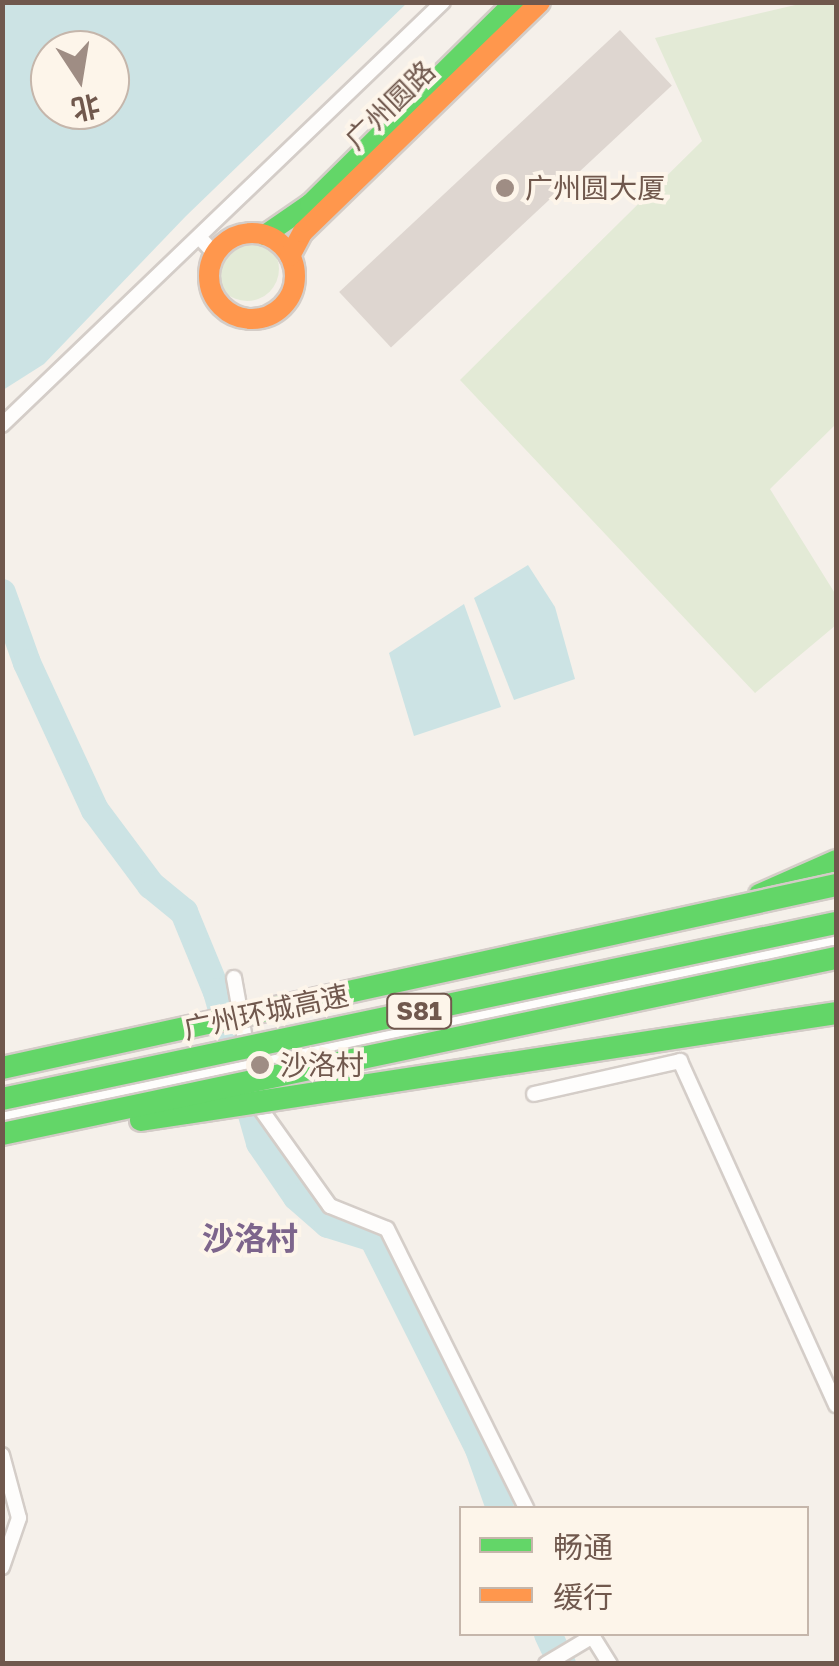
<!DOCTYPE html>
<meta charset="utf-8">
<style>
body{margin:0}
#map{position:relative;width:839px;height:1666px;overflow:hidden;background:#f5f0ea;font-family:"Golos Text","Noto Sans SC",sans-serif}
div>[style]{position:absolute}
.green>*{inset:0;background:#e3ead6}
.round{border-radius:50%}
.water>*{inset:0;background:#cce3e4}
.river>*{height:28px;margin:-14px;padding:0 14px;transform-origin:14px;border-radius:14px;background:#cce3e4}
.building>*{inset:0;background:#ded6d0;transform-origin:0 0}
.roads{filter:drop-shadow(2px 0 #d4cdc8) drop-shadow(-2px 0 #d4cdc8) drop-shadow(0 2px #d4cdc8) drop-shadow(0 -2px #d4cdc8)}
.street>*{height:14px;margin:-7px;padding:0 7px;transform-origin:7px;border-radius:7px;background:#fefdfc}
.fast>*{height:20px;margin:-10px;padding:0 10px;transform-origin:10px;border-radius:10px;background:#63d668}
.slow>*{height:20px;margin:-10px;padding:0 10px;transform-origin:10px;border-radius:10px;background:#ff974d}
.slow>.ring{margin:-10px;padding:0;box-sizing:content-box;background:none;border:20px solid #ff974d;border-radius:50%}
.bridges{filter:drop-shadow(2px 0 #d3cbc7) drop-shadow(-2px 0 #d3cbc7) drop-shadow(0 2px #d3cbc7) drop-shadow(0 -2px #d3cbc7)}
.fast-bridge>*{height:22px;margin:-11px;padding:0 11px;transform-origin:11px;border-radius:11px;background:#63d668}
.dots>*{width:28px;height:28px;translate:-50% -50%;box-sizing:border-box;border:5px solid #fdf5ea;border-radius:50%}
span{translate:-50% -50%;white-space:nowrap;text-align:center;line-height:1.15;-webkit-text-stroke:8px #fdf5ea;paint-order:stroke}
.shield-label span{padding:2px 8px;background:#fdf5ea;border:2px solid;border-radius:8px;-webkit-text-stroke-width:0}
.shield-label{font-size:25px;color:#70584d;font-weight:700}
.street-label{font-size:28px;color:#70584d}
.poi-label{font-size:28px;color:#70584d}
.left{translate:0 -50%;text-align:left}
.quarter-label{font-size:32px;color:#7d658c;font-weight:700}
.frame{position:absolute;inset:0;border:5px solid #70584d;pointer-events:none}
.legend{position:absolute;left:459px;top:1506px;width:350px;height:130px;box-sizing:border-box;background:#fdf5ea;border:2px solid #c5b6ab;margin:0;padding:12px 18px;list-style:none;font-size:30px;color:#70584d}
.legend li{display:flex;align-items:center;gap:20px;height:50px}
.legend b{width:50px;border:2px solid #c5b6ab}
.north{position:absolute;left:30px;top:30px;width:100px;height:100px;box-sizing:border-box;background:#fdf5ea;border:2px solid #c5b6ab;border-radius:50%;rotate:168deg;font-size:28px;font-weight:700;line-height:40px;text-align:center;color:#70584d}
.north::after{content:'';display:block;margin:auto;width:35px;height:45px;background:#9f8d84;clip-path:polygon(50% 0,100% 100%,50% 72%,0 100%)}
</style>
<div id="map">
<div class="green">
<div style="clip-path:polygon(808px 2px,836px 3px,836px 424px,770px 489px,836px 595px,836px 625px,755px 693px,460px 380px,702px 141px,655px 38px)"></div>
<div class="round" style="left:215px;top:237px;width:64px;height:64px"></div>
</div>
<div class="water">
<div style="clip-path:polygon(evenodd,3px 2px,407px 2px,407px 3px,186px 216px,44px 364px,3px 390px,3px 2px,50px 50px,110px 50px,110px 110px,50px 110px,50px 50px)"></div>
<div style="clip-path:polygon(528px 565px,555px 607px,575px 679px,514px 700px,474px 598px)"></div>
<div style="clip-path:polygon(464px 604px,501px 707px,414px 736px,389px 653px)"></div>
</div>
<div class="river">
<div style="left:2px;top:593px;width:74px;rotate:70.3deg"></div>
<div style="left:27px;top:663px;width:162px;rotate:65.2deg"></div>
<div style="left:95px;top:810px;width:94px;rotate:53.3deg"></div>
<div style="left:151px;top:885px;width:43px;rotate:39.3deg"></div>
<div style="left:184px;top:912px;width:87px;rotate:67.6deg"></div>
<div style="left:217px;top:992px;width:157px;rotate:74.1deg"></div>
<div style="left:260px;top:1143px;width:65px;rotate:55.6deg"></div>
<div style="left:297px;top:1197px;width:41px;rotate:41.1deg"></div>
<div style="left:328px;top:1224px;width:47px;rotate:17.3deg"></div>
<div style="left:373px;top:1238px;width:236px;rotate:63.3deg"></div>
<div style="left:479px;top:1449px;width:63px;rotate:70.4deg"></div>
<div style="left:548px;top:1634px;width:33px;rotate:65deg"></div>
</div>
<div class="building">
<div style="left:620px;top:30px;width:76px;height:384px;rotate:47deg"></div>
</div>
<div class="roads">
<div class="street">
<div style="left:201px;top:239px;width:21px;rotate:47deg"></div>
<div style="left:2px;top:425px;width:611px;rotate:-43.81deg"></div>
<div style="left:234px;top:978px;width:73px;rotate:79.8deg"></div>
<div style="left:534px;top:1094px;width:150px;rotate:-12.7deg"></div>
<div style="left:680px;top:1061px;width:378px;rotate:65.6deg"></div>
<div style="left:255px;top:1101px;width:129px;rotate:54.5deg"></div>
<div style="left:330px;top:1206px;width:61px;rotate:22deg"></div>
<div style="left:387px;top:1229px;width:312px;rotate:63.5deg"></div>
<div style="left:2px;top:1118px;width:853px;rotate:-12.11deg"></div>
<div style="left:2px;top:1455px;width:65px;rotate:74.9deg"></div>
<div style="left:19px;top:1518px;width:52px;rotate:109.1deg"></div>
<div style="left:591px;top:1634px;width:36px;rotate:58deg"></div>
<div style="left:546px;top:1664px;width:55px;rotate:-30.8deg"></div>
</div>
<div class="fast">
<div style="left:265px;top:235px;width:55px;rotate:-34.6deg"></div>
<div style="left:310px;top:204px;width:288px;rotate:-44.6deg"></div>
<div style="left:759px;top:894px;width:84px;rotate:-23.8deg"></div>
</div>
<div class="slow">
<div class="ring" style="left:209px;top:233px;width:66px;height:66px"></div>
<div style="left:290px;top:256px;width:27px;rotate:-62deg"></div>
<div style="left:303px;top:232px;width:330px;rotate:-44.1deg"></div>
</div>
</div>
<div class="bridges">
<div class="fast-bridge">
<div style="left:2px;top:1068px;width:854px;rotate:-12.38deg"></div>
<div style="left:2px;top:1099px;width:852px;rotate:-11.92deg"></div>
<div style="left:141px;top:1120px;width:703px;rotate:-8.75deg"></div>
<div style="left:2px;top:1134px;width:852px;rotate:-11.92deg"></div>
</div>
</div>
<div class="dots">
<div style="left:505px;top:188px;background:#9f8d84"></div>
<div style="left:260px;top:1065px;background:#9f8d84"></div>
</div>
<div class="shield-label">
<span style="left:419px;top:1011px">S81</span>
</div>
<div class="street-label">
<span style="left:390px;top:105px;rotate:-44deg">广州圆路</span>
<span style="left:266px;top:1012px;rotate:-12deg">广州环城高速</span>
</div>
<div class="poi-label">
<span class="left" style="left:525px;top:188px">广州圆大厦</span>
<span class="left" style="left:280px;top:1065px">沙洛村</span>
</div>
<div class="quarter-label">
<span style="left:250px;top:1238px">沙洛村</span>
</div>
<div class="frame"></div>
<ul class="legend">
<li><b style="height:12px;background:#63d668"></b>畅通</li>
<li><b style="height:12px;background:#ff974d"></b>缓行</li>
</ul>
<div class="north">北</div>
</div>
